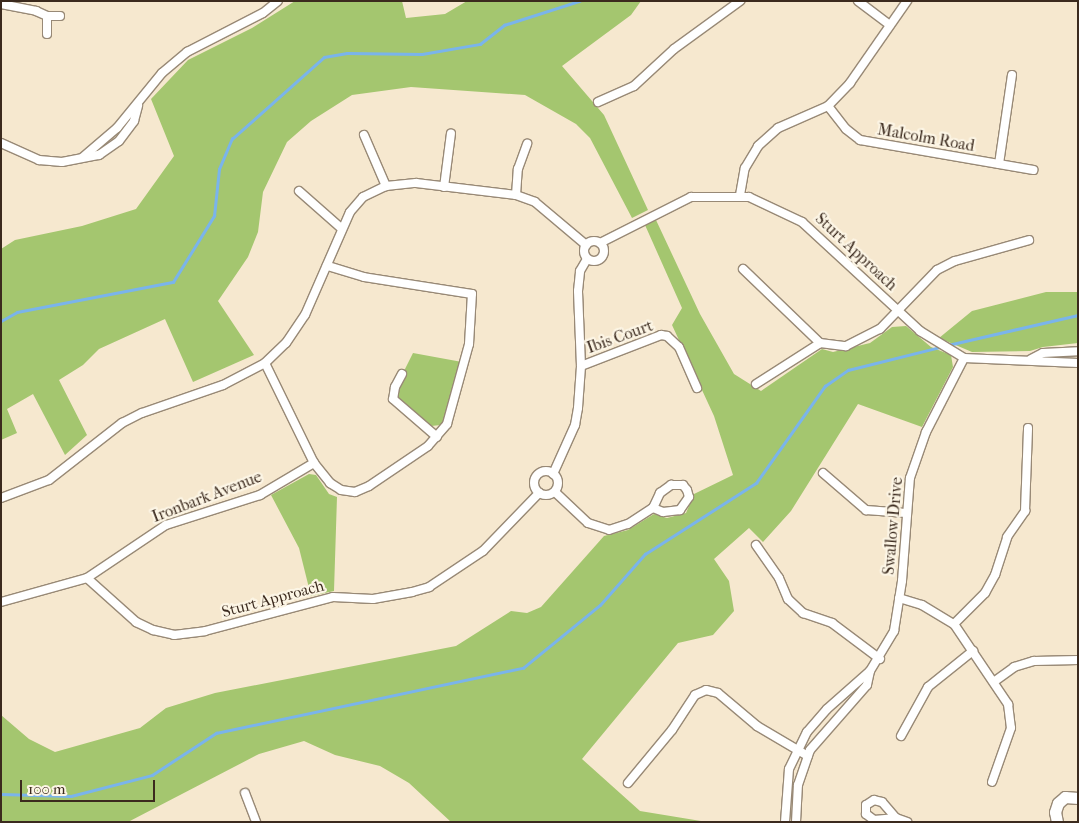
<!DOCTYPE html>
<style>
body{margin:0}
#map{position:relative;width:1079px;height:823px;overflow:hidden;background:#f6e8cf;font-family:"IM FELL French Canon",serif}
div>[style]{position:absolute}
.green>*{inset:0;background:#a4c66f}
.stream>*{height:2.5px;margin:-1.25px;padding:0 1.25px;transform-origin:1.25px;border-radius:1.25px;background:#7ab4eb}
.roads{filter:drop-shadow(1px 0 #988976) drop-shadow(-1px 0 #988976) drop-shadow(0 1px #988976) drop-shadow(0 -1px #988976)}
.street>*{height:8px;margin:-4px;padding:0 4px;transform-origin:4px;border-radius:4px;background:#fff}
.street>.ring{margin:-4px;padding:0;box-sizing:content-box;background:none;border:8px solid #fff;border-radius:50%}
.secondary>*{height:11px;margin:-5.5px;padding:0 5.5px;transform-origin:5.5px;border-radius:5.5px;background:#fff}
span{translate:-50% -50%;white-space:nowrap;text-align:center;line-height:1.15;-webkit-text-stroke:4.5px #fcf5e5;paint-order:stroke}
.street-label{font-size:16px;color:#3b2a1e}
.frame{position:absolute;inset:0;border:2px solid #3b2a1e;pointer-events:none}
.scale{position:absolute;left:20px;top:780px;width:135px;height:22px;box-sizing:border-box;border:2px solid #3b2a1e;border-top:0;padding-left:6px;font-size:15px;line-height:18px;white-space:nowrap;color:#3b2a1e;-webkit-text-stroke:4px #fcf5e5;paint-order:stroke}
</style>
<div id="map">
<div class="green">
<div style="clip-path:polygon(295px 1px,402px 1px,406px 18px,445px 14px,467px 1px,641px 1px,631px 15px,562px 66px,604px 115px,648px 210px,632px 218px,590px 138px,576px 124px,525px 95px,411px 87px,352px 95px,311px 121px,287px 142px,263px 192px,258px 232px,248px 257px,218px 301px,254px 355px,193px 382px,165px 319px,99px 349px,83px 365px,59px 380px,87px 435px,65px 455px,33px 394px,7px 409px,17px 433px,1px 440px,1px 249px,15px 240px,82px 226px,136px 209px,174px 156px,151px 99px,188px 60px,252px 28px)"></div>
<div style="clip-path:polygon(656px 220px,700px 314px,734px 374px,761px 391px,822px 349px,833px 352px,870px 343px,892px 327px,906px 326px,931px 347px,951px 355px,953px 367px,922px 427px,858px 404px,791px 511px,763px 542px,749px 528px,714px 559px,729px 581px,734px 611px,713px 635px,678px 643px,582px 759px,640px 811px,707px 822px,451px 822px,409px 783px,380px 766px,335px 755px,304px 741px,259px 754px,128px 822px,1px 822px,1px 715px,29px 739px,55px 752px,140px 728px,166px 708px,215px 693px,456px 646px,511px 611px,527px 613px,541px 607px,604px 536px,628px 530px,654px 514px,667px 518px,686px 513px,694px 494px,733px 475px,714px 416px,672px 325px,682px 308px,645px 225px)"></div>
<div style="clip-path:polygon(1046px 292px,1078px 292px,1078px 343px,1043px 347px,1030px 351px,972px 352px,939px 338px,972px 311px)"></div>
<div style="clip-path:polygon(413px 353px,462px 362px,447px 417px,441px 425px,431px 426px,393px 393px)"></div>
<div style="clip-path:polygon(309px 474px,316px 475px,329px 494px,337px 497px,334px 591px,311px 596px,299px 548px,271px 495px)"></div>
</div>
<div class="stream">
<div style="left:1px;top:321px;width:18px;rotate:-29deg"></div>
<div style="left:17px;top:312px;width:159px;rotate:-10.9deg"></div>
<div style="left:173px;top:282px;width:78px;rotate:-58.2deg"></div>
<div style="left:214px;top:216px;width:47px;rotate:-83.9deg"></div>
<div style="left:219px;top:169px;width:33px;rotate:-67deg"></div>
<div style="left:232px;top:139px;width:123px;rotate:-41.7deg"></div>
<div style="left:324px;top:57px;width:23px;rotate:-10deg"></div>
<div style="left:347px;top:53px;width:75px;rotate:0.8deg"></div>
<div style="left:422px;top:54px;width:59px;rotate:-9.8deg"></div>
<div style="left:480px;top:44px;width:31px;rotate:-38deg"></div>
<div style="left:504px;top:25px;width:79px;rotate:-17.7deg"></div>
<div style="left:948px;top:345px;width:133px;rotate:-13deg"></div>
<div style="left:1px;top:794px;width:70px;rotate:1.6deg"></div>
<div style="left:71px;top:796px;width:84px;rotate:-14.5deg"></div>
<div style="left:152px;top:775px;width:77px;rotate:-33.3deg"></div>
<div style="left:216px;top:733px;width:314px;rotate:-12deg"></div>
<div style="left:523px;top:668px;width:99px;rotate:-39.3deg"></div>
<div style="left:600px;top:605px;width:68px;rotate:-48.6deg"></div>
<div style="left:645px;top:554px;width:132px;rotate:-32.6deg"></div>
<div style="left:756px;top:483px;width:119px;rotate:-54.6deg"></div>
<div style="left:825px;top:386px;width:28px;rotate:-35deg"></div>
<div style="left:848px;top:370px;width:95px;rotate:-14deg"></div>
</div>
<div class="roads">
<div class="street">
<div style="left:858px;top:1px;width:40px;rotate:37deg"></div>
<div style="left:1px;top:4px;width:36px;rotate:11deg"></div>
<div style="left:36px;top:11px;width:12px;rotate:24deg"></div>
<div style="left:47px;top:16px;width:13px"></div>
<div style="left:47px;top:34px;width:18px;rotate:-90deg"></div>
<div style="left:598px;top:102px;width:39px;rotate:-24deg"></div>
<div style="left:634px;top:86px;width:54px;rotate:-42.8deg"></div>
<div style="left:674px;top:49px;width:82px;rotate:-36deg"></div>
<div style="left:828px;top:106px;width:29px;rotate:52deg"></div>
<div style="left:846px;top:129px;width:18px;rotate:38deg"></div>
<div style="left:860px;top:140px;width:176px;rotate:9.8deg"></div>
<div style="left:364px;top:135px;width:56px;rotate:66.7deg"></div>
<div style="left:1px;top:143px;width:42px;rotate:24.1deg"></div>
<div style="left:39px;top:160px;width:23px;rotate:5deg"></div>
<div style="left:62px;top:162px;width:38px;rotate:-11deg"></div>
<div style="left:99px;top:155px;width:24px;rotate:-35deg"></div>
<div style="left:119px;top:141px;width:25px;rotate:-53deg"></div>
<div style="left:134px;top:121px;width:16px;rotate:-75deg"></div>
<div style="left:83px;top:157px;width:45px;rotate:-40.5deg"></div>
<div style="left:117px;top:128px;width:71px;rotate:-50.7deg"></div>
<div style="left:162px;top:73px;width:33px;rotate:-40deg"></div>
<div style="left:187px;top:52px;width:85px;rotate:-27.2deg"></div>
<div style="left:263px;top:13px;width:19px;rotate:-39deg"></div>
<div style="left:999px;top:164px;width:90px;rotate:-81.7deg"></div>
<div style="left:444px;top:187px;width:54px;rotate:-82.6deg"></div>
<div style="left:299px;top:191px;width:56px;rotate:41.4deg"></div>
<div style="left:516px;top:195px;width:26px;rotate:-86deg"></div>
<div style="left:518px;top:169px;width:27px;rotate:-70deg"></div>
<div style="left:740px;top:195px;width:27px;rotate:-80deg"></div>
<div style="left:745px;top:168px;width:26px;rotate:-59deg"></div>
<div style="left:758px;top:146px;width:27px;rotate:-42deg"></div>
<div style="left:778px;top:128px;width:55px;rotate:-23.7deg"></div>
<div style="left:828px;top:106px;width:32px;rotate:-46deg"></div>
<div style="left:850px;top:83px;width:100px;rotate:-55.2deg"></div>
<div class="ring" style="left:584px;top:241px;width:12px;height:12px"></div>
<div style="left:600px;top:243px;width:102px;rotate:-26.8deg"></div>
<div style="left:691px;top:197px;width:58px"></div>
<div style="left:749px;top:197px;width:59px;rotate:25.3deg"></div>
<div style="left:802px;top:222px;width:161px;rotate:42.7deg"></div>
<div style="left:920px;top:331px;width:52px;rotate:31.5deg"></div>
<div style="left:964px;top:358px;width:114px;rotate:2.5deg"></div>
<div style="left:743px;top:269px;width:107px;rotate:43.9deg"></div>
<div style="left:820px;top:343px;width:26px;rotate:7deg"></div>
<div style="left:846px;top:346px;width:38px;rotate:-27deg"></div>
<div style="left:880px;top:329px;width:82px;rotate:-46deg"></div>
<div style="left:937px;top:270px;width:20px;rotate:-27deg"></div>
<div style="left:955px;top:261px;width:77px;rotate:-15.8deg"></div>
<div style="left:1031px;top:359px;width:13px;rotate:-27deg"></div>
<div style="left:1043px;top:353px;width:35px;rotate:-3deg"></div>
<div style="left:265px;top:363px;width:111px;rotate:63.9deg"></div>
<div style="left:314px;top:463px;width:26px;rotate:51deg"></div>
<div style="left:330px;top:483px;width:13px;rotate:32deg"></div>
<div style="left:341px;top:490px;width:14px;rotate:8deg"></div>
<div style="left:355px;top:492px;width:15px;rotate:-23deg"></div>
<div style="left:369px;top:486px;width:71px;rotate:-34.1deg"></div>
<div style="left:428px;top:446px;width:29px;rotate:-49deg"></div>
<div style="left:447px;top:424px;width:83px;rotate:-74.6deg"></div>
<div style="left:469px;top:344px;width:50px;rotate:-86.6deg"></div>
<div style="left:472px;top:294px;width:109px;rotate:-171.1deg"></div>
<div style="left:364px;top:277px;width:39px;rotate:-163deg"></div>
<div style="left:581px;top:366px;width:86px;rotate:-21.2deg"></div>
<div style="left:661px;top:335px;width:6px;rotate:9deg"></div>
<div style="left:667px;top:336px;width:16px;rotate:43deg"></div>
<div style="left:679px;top:347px;width:45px;rotate:66.3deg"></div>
<div style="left:402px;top:374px;width:15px;rotate:118deg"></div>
<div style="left:395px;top:387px;width:12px;rotate:99deg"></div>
<div style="left:393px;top:399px;width:58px;rotate:40.8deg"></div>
<div style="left:756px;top:384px;width:76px;rotate:-32.6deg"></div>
<div class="ring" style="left:534px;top:471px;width:16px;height:16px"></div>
<div style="left:823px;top:473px;width:57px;rotate:40.7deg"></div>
<div style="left:866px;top:510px;width:40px;rotate:4.3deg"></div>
<div style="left:553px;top:474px;width:54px;rotate:-65.8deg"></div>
<div style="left:575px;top:425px;width:17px;rotate:-80deg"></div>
<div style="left:578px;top:408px;width:42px;rotate:-85.9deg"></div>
<div style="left:581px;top:366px;width:75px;rotate:-92.3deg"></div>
<div style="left:578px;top:291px;width:20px;rotate:-84deg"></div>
<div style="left:580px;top:271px;width:14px;rotate:-60deg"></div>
<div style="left:555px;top:492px;width:45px;rotate:43.2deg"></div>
<div style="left:588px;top:523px;width:22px;rotate:18deg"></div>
<div style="left:609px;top:530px;width:20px;rotate:-18deg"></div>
<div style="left:628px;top:524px;width:30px;rotate:-33deg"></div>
<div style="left:653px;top:508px;width:17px;rotate:-65deg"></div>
<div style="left:660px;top:493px;width:14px;rotate:-36deg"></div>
<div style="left:671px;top:485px;width:12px"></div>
<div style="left:683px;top:485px;width:6px;rotate:51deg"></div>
<div style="left:687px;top:490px;width:7px;rotate:74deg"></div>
<div style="left:689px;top:497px;width:16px;rotate:125deg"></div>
<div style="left:680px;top:510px;width:17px;rotate:173deg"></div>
<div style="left:663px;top:512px;width:11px;rotate:-158deg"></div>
<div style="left:1px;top:498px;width:51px;rotate:-20.6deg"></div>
<div style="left:49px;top:480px;width:93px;rotate:-38deg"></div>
<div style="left:122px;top:423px;width:22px;rotate:-27deg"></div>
<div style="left:142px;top:413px;width:86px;rotate:-19.1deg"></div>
<div style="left:223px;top:385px;width:47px;rotate:-27.6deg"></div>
<div style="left:265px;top:363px;width:29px;rotate:-44deg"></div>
<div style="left:286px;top:343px;width:34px;rotate:-56deg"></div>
<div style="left:305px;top:315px;width:112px;rotate:-66.4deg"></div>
<div style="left:350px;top:212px;width:20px;rotate:-49deg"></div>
<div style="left:363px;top:197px;width:25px;rotate:-26deg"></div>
<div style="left:386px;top:186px;width:30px;rotate:-6deg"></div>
<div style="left:416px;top:183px;width:101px;rotate:6.8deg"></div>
<div style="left:516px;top:195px;width:20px;rotate:20deg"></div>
<div style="left:535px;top:202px;width:67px;rotate:40.1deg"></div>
<div style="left:756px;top:545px;width:40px;rotate:55.1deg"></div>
<div style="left:779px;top:578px;width:23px;rotate:67deg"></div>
<div style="left:788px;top:599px;width:21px;rotate:43deg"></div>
<div style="left:803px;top:613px;width:31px;rotate:19deg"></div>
<div style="left:832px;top:623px;width:60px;rotate:36.9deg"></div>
<div style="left:87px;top:578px;width:66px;rotate:41.9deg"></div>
<div style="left:136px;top:622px;width:19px;rotate:25deg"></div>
<div style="left:153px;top:630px;width:22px;rotate:13deg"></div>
<div style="left:174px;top:635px;width:31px;rotate:-7deg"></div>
<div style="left:205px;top:631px;width:132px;rotate:-14.9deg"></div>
<div style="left:333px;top:597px;width:40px;rotate:2.9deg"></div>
<div style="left:373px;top:599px;width:40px;rotate:-10deg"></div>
<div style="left:412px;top:592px;width:18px;rotate:-16deg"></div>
<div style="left:429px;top:587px;width:65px;rotate:-33.7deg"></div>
<div style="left:483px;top:551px;width:81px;rotate:-46deg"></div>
<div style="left:899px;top:598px;width:24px;rotate:17deg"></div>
<div style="left:922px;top:605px;width:37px;rotate:31deg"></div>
<div style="left:954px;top:624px;width:97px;rotate:56deg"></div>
<div style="left:1008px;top:704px;width:24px;rotate:83deg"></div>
<div style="left:1011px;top:728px;width:57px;rotate:109.4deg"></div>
<div style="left:1px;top:602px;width:89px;rotate:-15.6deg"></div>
<div style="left:87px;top:578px;width:95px;rotate:-33.9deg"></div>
<div style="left:166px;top:525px;width:99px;rotate:-17.7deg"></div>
<div style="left:260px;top:495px;width:63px;rotate:-30.7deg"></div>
<div style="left:954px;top:624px;width:44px;rotate:-45deg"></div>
<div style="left:985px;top:593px;width:21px;rotate:-61deg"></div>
<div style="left:995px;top:575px;width:40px;rotate:-72deg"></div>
<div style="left:1007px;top:537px;width:32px;rotate:-55deg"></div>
<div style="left:1025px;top:511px;width:83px;rotate:-87.9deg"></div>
<div style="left:995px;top:681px;width:24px;rotate:-36deg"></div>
<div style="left:1014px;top:667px;width:21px;rotate:-17deg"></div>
<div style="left:1034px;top:661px;width:44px;rotate:-1.3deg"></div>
<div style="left:901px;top:736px;width:56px;rotate:-61.1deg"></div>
<div style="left:928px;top:687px;width:58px;rotate:-38.7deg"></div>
<div style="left:628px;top:783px;width:69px;rotate:-50.3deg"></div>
<div style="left:672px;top:730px;width:42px;rotate:-56.7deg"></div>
<div style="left:695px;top:695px;width:12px;rotate:-24deg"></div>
<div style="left:706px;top:690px;width:12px;rotate:14deg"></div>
<div style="left:718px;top:693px;width:51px;rotate:40.2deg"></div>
<div style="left:757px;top:726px;width:59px;rotate:30.5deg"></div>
<div style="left:245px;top:793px;width:31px;rotate:69deg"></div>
<div style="left:896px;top:818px;width:21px;rotate:-131deg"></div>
<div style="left:882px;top:802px;width:8px;rotate:-166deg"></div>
<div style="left:874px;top:800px;width:9px;rotate:148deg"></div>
<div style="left:866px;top:805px;width:9px;rotate:90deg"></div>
<div style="left:866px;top:814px;width:10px;rotate:37deg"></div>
<div style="left:874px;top:820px;width:22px;rotate:-5deg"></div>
<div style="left:896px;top:818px;width:12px;rotate:20deg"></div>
<div style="left:785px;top:822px;width:53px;rotate:-85.7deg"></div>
<div style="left:789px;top:769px;width:41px;rotate:-64.1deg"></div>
<div style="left:807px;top:732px;width:30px;rotate:-49deg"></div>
<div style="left:827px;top:709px;width:57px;rotate:-41.5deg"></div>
<div style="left:870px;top:671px;width:47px;rotate:-59deg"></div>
<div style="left:894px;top:631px;width:51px;rotate:-80.9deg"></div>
<div style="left:902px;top:581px;width:103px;rotate:-85.6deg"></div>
<div style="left:910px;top:478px;width:49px;rotate:-70.8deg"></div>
<div style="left:926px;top:432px;width:83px;rotate:-62.8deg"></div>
<div style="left:796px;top:822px;width:37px;rotate:-87deg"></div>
<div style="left:798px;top:785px;width:37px;rotate:-71deg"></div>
<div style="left:810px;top:750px;width:86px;rotate:-48.8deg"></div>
<div style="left:867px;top:685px;width:14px;rotate:-78deg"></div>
</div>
<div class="secondary">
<div style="left:1057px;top:822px;width:10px;rotate:-101deg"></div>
<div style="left:1055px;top:812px;width:9px;rotate:-72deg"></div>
<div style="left:1058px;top:803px;width:9px;rotate:-41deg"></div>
<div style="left:1065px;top:797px;width:13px;rotate:4deg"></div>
</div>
</div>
<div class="street-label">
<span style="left:926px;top:138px;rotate:10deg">Malcolm Road</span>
<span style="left:856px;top:252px;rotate:43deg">Sturt Approach</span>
<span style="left:620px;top:337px;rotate:-20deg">Ibis Court</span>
<span style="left:207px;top:497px;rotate:-21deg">Ironbark Avenue</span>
<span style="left:893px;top:526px;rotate:-85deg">Swallow Drive</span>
<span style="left:273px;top:599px;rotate:-15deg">Sturt Approach</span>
</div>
<div class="frame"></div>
<div class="scale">100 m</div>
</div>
